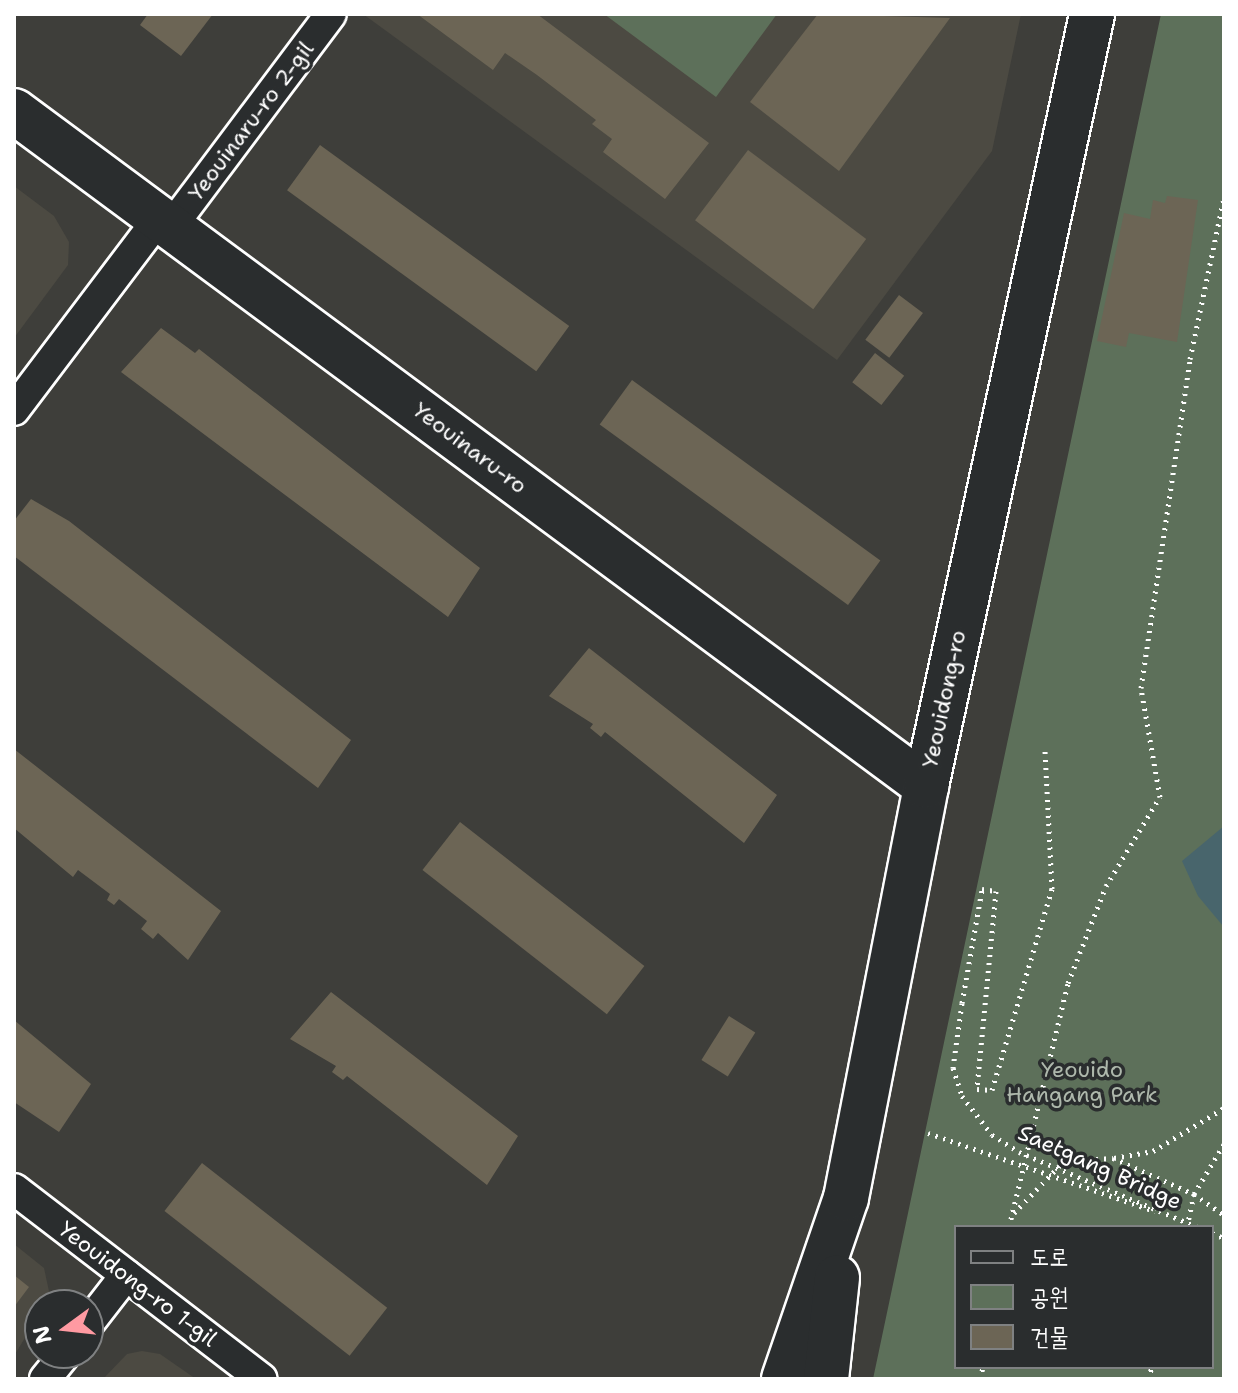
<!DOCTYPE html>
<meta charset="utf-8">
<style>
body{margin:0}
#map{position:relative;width:1238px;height:1393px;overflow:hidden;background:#3e3e3a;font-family:"Shantell Sans","Poor Story",sans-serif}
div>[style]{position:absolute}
.built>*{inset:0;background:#4c4a42}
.green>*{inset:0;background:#5d705a}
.water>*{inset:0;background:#48656c}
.building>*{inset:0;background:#6c6555;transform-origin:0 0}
.path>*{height:5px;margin-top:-2.5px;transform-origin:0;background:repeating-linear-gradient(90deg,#fff 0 2px,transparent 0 8px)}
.roads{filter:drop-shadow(2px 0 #fff) drop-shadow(-2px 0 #fff) drop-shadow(0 2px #fff) drop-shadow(0 -2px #fff)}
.street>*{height:30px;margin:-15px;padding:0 15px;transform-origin:15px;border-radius:15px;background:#2a2d2e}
.secondary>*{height:44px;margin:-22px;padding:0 22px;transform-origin:22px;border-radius:22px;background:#2a2d2e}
.path-bridge>*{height:5px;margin-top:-2.5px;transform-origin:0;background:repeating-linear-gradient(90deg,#fff 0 2px,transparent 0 8px)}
span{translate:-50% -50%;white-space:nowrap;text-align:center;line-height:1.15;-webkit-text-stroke:7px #2a2d2e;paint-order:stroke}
.street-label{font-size:22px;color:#fff}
.park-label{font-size:22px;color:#aeb8ac}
.frame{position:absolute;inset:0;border:16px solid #fff;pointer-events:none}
.legend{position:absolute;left:954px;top:1225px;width:260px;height:144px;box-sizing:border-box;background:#2a2d2e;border:2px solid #7f8182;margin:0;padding:10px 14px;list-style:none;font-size:24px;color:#fff}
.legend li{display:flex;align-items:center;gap:16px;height:40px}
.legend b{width:40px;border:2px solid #7f8182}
.north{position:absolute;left:24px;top:1289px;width:80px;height:80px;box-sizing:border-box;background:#2a2d2e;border:2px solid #7f8182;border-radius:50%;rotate:255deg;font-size:22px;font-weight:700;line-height:32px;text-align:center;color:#fff}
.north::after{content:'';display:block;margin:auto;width:28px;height:36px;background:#ff9aa2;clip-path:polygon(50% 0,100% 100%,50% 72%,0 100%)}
</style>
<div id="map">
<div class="built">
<div style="clip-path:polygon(363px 14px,1021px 14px,992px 151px,837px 360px)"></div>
<div style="clip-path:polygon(14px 186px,54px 216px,69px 242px,68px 265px,14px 338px)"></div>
<div style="clip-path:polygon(14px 1244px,44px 1268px,50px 1296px,14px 1356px)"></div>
<div style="clip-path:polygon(142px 1351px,160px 1354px,196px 1379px,103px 1379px,127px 1354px)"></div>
</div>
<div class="green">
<div style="clip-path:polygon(604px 14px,777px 14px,716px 97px)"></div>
<div style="clip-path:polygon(evenodd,1161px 14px,1224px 14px,1224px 1379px,873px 1379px,1161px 14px,956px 1227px,1212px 1227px,1212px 1367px,956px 1367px,956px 1227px)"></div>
</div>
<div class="water">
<div style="clip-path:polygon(1224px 826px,1224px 925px,1223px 926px,1198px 896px,1182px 861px)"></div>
</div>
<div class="building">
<div style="clip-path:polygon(148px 14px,213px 14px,181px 56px,140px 25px)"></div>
<div style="clip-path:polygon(417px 14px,537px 14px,709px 143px,665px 199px,603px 152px,612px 139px,592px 124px,596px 120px,537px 75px,505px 53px,493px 70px)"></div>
<div style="clip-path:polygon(818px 14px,950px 18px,839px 171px,750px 102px)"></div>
<div style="left:320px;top:145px;width:308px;height:56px;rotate:36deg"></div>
<div style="left:748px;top:150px;width:148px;height:88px;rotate:37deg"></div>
<div style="clip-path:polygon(1167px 196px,1198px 200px,1177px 342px,1129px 333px,1126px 347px,1097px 341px,1124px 213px,1150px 219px,1153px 200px,1165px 203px)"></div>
<div style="left:899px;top:295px;width:30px;height:56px;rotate:37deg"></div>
<div style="clip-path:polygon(161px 328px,195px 353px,199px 349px,480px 568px,448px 617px,121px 372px)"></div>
<div style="left:875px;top:353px;width:37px;height:37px;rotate:38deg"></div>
<div style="left:632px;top:380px;width:307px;height:55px;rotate:36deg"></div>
<div style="clip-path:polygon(31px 499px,69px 521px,351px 740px,318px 788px,14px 556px,14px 521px)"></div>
<div style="clip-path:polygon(589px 648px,777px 795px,744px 843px,605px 732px,601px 737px,590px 728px,593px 724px,549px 696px)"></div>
<div style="clip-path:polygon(14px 749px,221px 911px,188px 960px,158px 933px,153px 939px,141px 929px,147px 921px,119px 899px,114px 905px,107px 900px,110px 894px,78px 870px,73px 877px,14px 828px)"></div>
<div style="left:460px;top:822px;width:234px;height:61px;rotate:38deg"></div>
<div style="clip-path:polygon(331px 992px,518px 1136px,487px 1185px,347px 1076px,343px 1080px,332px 1072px,336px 1066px,290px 1039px)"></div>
<div style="left:729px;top:1016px;width:31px;height:52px;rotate:32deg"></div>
<div style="clip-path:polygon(14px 1020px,91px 1084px,59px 1132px,14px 1102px)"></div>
<div style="left:202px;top:1163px;width:235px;height:61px;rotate:38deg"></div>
<div style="clip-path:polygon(14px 1275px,29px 1287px,14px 1307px)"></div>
</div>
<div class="path">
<div style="left:962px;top:1003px;width:116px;rotate:-80deg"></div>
<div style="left:982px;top:889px;width:14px;rotate:8deg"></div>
<div style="left:996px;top:891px;width:199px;rotate:95.5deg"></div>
<div style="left:977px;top:1089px;width:15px;rotate:4deg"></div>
<div style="left:992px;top:1090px;width:210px;rotate:-73.4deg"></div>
<div style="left:1052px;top:889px;width:139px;rotate:-92.9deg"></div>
<div style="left:1114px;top:1158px;width:40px;rotate:-10deg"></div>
<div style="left:1153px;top:1151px;width:83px;rotate:-31.2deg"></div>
<div style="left:1014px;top:1213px;width:72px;rotate:-46.1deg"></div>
<div style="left:1064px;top:1161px;width:49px;rotate:-3.5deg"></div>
<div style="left:1113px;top:1158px;width:89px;rotate:24deg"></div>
<div style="left:1194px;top:1194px;width:37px;rotate:35deg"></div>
<div style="left:1009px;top:1227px;width:251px;rotate:-76.4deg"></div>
<div style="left:1068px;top:983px;width:104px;rotate:-68.6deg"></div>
<div style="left:1106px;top:886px;width:104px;rotate:-58.8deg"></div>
<div style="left:1160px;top:797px;width:111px;rotate:-99.9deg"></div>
<div style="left:1141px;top:688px;width:333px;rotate:-81.5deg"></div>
<div style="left:1190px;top:359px;width:165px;rotate:-78.1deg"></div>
<div style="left:1187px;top:1227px;width:34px;rotate:-78deg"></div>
<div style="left:1194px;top:1194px;width:58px;rotate:-59deg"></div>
<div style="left:1212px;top:1233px;width:13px;rotate:23deg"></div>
<div style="left:980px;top:1379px;width:12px;rotate:-76deg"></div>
<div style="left:1148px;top:1379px;width:13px;rotate:-72deg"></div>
</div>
<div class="roads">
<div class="street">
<div style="left:171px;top:227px;width:266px;rotate:-53.1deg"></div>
<div style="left:14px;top:410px;width:241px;rotate:-52.9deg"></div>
<div style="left:14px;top:1189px;width:312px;rotate:37.5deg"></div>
<div style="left:88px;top:1324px;width:62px;rotate:-52.2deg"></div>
<div style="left:45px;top:1379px;width:33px;rotate:-51deg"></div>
</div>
<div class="secondary">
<div style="left:14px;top:111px;width:1135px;rotate:36.51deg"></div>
<div style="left:784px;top:1379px;width:191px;rotate:-71.1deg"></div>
<div style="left:846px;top:1198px;width:420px;rotate:-79deg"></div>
<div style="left:926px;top:786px;width:790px;rotate:-77.86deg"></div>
<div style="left:826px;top:1379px;width:102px;rotate:-83.8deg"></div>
</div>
</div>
<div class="path-bridge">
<div style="left:962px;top:1003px;width:66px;rotate:97.9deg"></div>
<div style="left:953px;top:1068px;width:29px;rotate:72deg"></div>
<div style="left:962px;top:1096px;width:49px;rotate:52.4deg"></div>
<div style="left:992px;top:1135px;width:32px;rotate:32deg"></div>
<div style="left:1019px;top:1152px;width:193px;rotate:22.8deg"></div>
<div style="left:928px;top:1133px;width:240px;rotate:19deg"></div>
</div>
<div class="street-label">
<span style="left:251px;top:121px;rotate:-53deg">Yeouinaru-ro 2-gil</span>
<span style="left:470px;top:448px;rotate:37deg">Yeouinaru-ro</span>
<span style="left:944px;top:699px;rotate:-78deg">Yeouidong-ro</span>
<span style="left:1100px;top:1167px;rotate:24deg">Saetgang Bridge</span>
<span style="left:138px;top:1284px;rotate:37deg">Yeouidong-ro 1-gil</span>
</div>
<div class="park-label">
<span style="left:1082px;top:1082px">Yeouido<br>Hangang Park</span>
</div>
<div class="frame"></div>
<ul class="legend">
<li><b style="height:10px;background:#2a2d2e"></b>도로</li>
<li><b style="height:22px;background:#5d705a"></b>공원</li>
<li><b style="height:22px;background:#6c6555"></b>건물</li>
</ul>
<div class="north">N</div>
</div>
